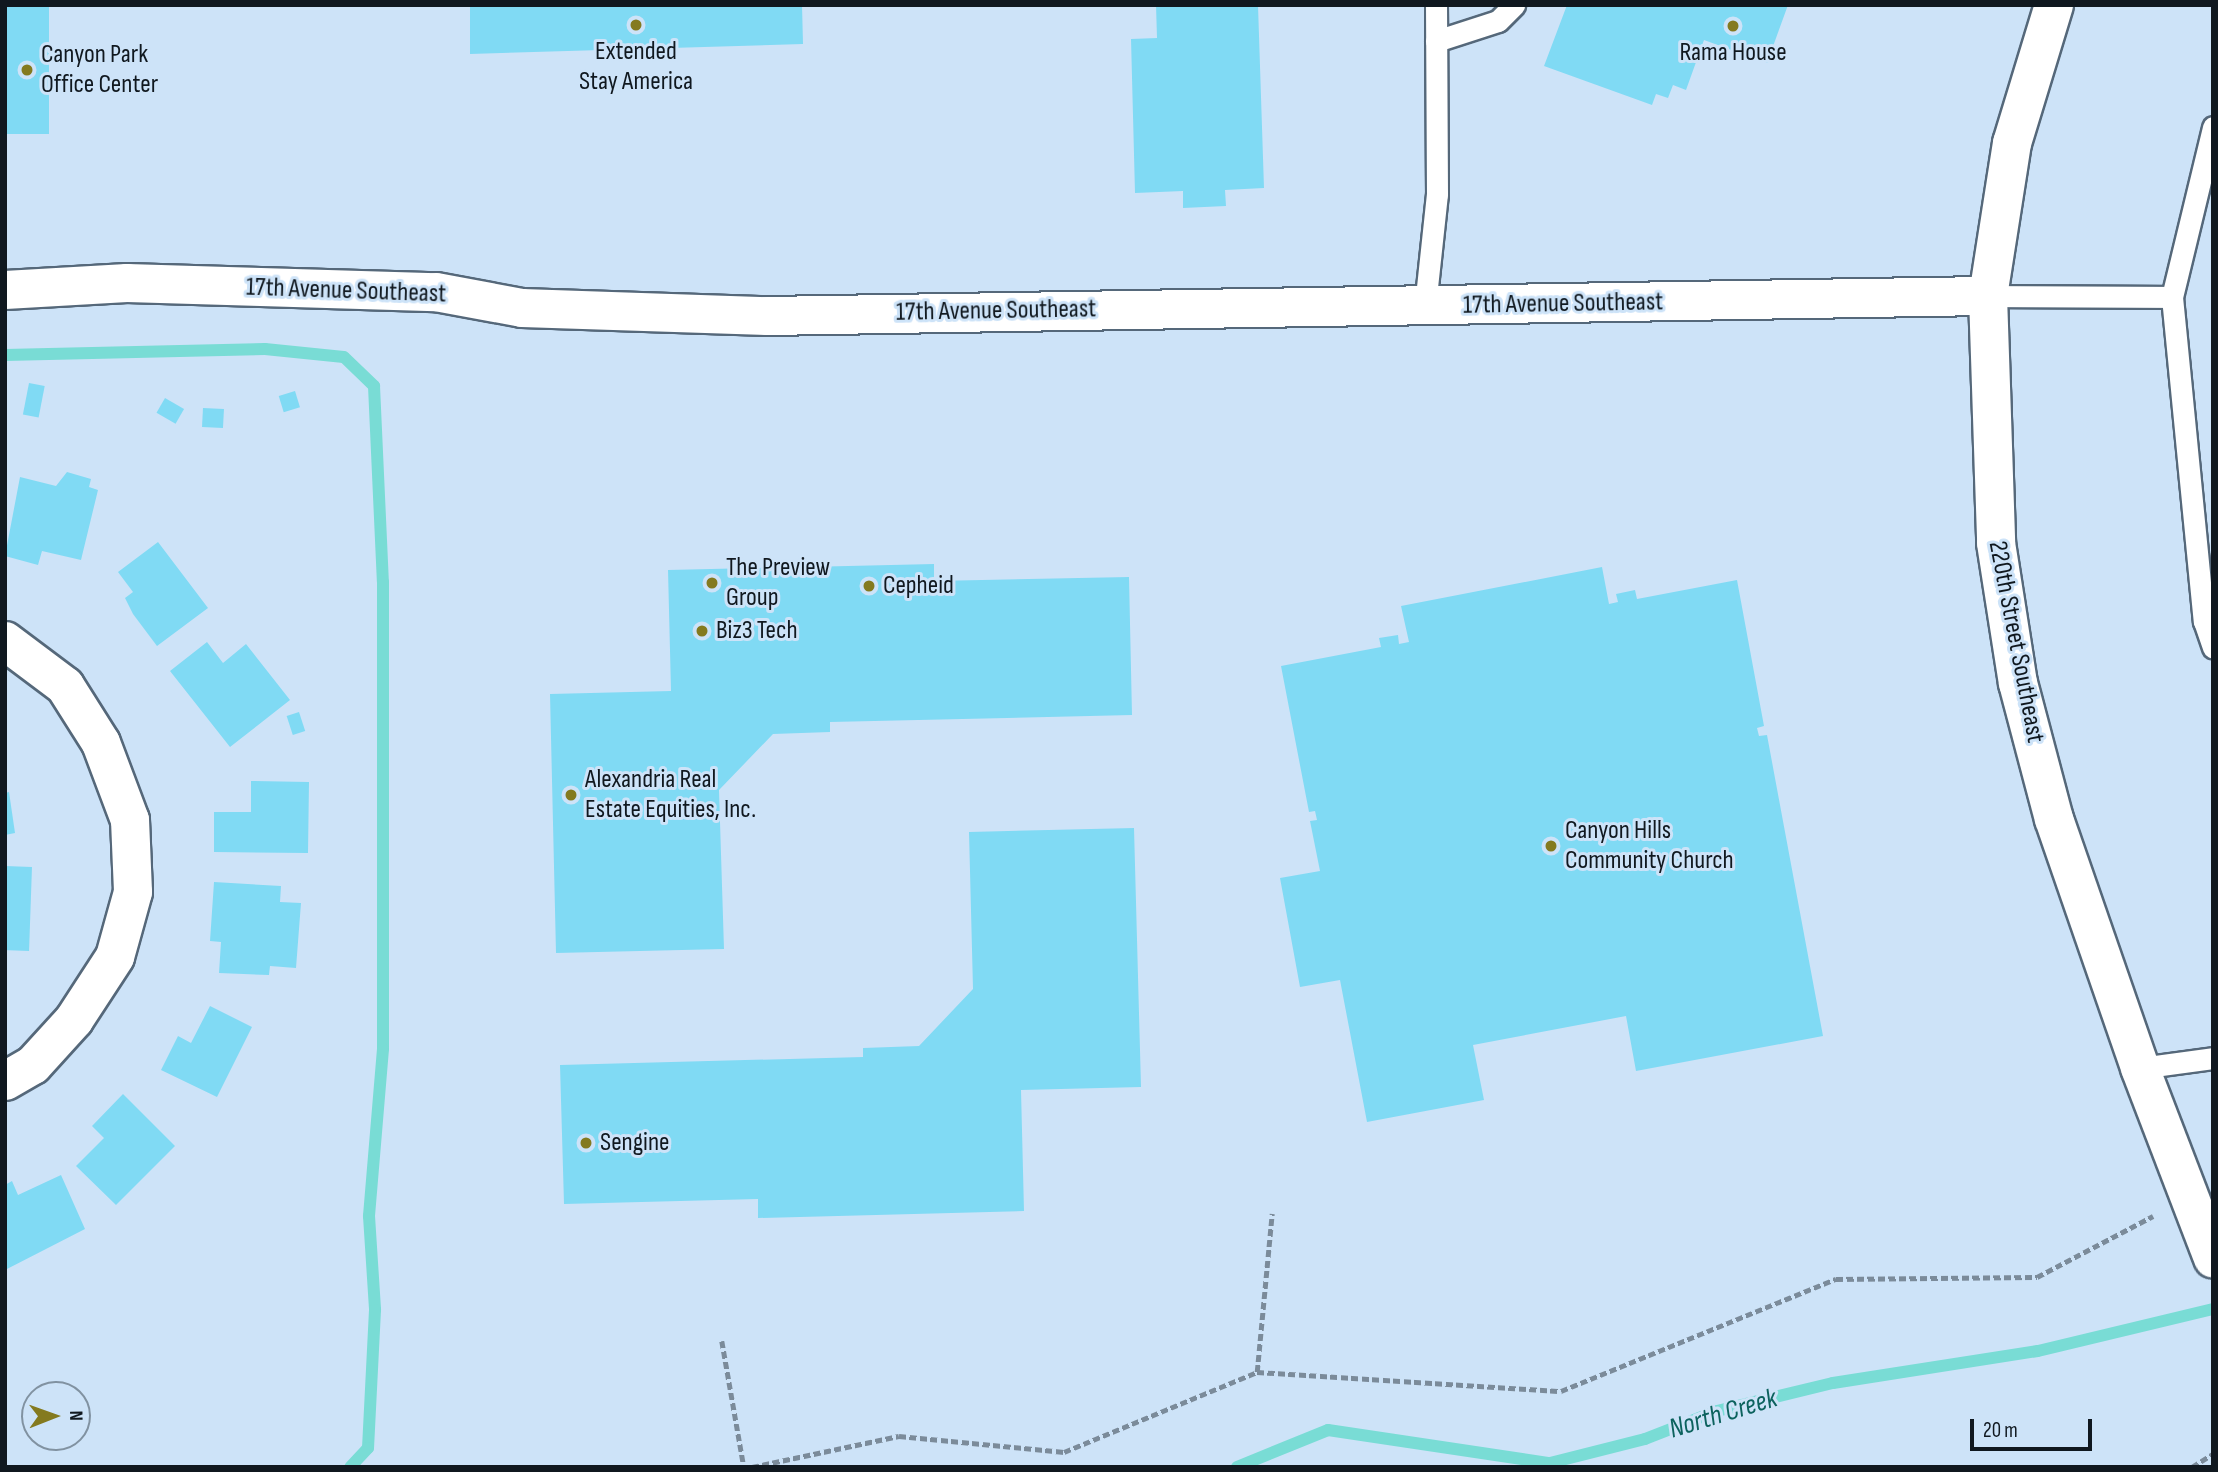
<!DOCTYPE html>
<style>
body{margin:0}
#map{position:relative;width:2218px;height:1472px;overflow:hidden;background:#cde3f8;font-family:"Sofia Sans Condensed",sans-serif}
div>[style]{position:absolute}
.stream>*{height:12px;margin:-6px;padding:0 6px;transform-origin:6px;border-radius:6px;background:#79dcd5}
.building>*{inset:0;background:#80daf4;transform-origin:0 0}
.path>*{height:4.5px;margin-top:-2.25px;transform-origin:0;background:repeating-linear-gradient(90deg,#7b8b9a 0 7px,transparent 0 10.5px)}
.roads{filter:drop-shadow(2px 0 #55687a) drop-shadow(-2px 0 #55687a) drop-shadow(0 2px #55687a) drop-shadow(0 -2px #55687a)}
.service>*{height:21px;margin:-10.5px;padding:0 10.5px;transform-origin:10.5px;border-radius:10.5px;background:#fff}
.minor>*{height:38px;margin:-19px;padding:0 19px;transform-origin:19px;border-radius:19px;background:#fff}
.tertiary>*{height:38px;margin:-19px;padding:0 19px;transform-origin:19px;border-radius:19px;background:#fff}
.dots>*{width:19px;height:19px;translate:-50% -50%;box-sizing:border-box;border:4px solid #cde3f8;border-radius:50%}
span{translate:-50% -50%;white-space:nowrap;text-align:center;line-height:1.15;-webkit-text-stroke:6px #cde3f8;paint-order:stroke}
.poi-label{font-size:26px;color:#10181f}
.left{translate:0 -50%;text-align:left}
.street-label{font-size:26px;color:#10181f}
.water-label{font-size:28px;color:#0c625e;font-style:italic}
.frame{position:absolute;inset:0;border:7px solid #10181f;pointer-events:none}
.north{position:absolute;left:21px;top:1381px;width:70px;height:70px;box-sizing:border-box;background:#cde3f8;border:2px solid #8192a1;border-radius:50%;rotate:89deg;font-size:19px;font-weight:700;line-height:28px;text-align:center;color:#10181f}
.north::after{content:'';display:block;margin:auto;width:24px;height:32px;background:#847a1f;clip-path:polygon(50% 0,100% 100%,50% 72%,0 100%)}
.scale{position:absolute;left:1970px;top:1419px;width:122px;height:32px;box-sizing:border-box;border:4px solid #10181f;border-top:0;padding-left:9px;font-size:21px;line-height:24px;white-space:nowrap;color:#10181f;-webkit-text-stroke:5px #cde3f8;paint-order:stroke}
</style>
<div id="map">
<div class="stream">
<div style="left:5px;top:355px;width:260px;rotate:-1.3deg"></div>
<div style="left:265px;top:349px;width:79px;rotate:5.8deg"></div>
<div style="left:344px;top:357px;width:42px;rotate:44deg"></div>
<div style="left:374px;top:386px;width:196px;rotate:87.4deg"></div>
<div style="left:383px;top:582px;width:467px;rotate:90deg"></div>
<div style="left:383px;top:1049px;width:168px;rotate:94.8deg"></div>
<div style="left:369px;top:1216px;width:94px;rotate:86.3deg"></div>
<div style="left:375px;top:1310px;width:138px;rotate:92.9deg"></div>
<div style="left:368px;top:1448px;width:26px;rotate:133deg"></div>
<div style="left:1237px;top:1467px;width:98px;rotate:-22.1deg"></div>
<div style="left:1328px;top:1430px;width:224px;rotate:8.5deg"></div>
<div style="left:1550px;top:1463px;width:98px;rotate:-14.2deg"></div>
<div style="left:1645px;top:1439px;width:77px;rotate:-21.3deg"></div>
<div style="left:1717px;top:1411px;width:119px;rotate:-13.6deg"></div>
<div style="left:1833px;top:1383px;width:207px;rotate:-8.9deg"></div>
<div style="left:2038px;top:1351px;width:180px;rotate:-13.5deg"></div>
</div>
<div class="building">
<div style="left:5px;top:5px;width:44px;height:129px"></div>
<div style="clip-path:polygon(470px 5px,802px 5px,803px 44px,470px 54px)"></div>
<div style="clip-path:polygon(1156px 5px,1258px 5px,1264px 188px,1225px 190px,1226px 206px,1183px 208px,1183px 191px,1135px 193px,1131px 39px,1157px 38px)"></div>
<div style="clip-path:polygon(1567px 5px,1788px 5px,1767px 63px,1704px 40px,1686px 90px,1673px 85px,1668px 98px,1656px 94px,1652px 105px,1544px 66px)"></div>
<div style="left:29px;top:383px;width:16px;height:32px;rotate:11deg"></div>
<div style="left:295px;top:391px;width:17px;height:17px;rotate:73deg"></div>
<div style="left:165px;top:398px;width:22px;height:17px;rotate:30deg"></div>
<div style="left:203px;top:408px;width:21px;height:19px;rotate:3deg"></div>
<div style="clip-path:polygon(67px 472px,91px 479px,89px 487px,98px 490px,81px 560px,42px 551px,38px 565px,5px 556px,20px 477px,56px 486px)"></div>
<div style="clip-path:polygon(158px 542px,208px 608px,157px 646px,133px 614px,125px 598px,133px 592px,118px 572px)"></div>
<div style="clip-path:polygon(934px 564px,934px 581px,1129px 577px,1132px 715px,830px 722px,830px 732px,773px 734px,719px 790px,724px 949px,556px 953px,550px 694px,671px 691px,668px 570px)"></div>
<div style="clip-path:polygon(1602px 567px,1609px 604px,1618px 602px,1616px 594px,1635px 590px,1637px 599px,1737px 580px,1764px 726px,1757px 728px,1759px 736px,1767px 735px,1823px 1036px,1636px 1071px,1626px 1016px,1473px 1045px,1484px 1100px,1367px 1122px,1340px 980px,1300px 987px,1280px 878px,1320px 871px,1310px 821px,1317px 820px,1315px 811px,1309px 812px,1281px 666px,1381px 647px,1379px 638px,1398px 635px,1399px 644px,1409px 642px,1401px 606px)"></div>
<div style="clip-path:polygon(207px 642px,223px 663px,246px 644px,290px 700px,230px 747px,170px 671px)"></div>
<div style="left:299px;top:712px;width:20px;height:13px;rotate:72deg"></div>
<div style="clip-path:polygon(251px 781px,309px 782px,308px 853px,214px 852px,214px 812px,251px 812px)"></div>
<div style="clip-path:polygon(9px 792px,15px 833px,5px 835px,5px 793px)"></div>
<div style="clip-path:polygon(1134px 828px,1141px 1087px,1021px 1090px,1024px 1211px,758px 1218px,758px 1199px,564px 1204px,560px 1065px,863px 1057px,863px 1048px,919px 1046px,973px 989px,969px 832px)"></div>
<div style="left:5px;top:866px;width:27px;height:84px;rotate:2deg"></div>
<div style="clip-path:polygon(214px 882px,281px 886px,280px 902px,301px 903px,296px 968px,270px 966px,269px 975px,219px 973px,221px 942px,210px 941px)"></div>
<div style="clip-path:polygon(210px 1006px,252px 1027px,217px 1097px,161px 1070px,178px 1036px,191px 1043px)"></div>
<div style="clip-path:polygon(123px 1094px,175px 1146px,116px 1205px,76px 1166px,104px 1138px,92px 1126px)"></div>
<div style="clip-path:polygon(61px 1175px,85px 1229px,5px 1270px,5px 1185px,12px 1181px,18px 1195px)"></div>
</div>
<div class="path">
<div style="left:722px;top:1341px;width:128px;rotate:80.1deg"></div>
<div style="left:1257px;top:1372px;width:159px;rotate:-84.6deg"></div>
<div style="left:752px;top:1467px;width:150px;rotate:-11.9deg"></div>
<div style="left:899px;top:1436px;width:166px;rotate:5.5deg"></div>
<div style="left:1064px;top:1452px;width:209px;rotate:-22.5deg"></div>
<div style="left:1257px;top:1372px;width:305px;rotate:3.6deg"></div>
<div style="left:1561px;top:1391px;width:297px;rotate:-22.2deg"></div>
<div style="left:1836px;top:1279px;width:201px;rotate:-0.6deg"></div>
<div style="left:2037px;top:1277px;width:131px;rotate:-27.7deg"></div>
<div style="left:2192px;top:1467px;width:25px;rotate:-32deg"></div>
</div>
<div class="roads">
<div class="service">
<div style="left:1436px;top:41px;width:65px;rotate:-17.9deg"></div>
<div style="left:1498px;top:21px;width:23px;rotate:-45deg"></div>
<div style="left:1988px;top:296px;width:184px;rotate:0.3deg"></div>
<div style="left:2172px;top:297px;width:326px;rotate:84.4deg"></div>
<div style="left:2204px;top:621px;width:28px;rotate:71deg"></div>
<div style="left:2172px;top:297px;width:175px;rotate:-76.4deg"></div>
<div style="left:1425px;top:306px;width:113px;rotate:-83.9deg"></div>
<div style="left:1437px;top:194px;width:189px;rotate:-90.3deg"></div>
<div style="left:2140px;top:1068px;width:74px;rotate:-7.8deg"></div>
</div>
<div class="minor">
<div style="left:5px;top:290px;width:122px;rotate:-3.3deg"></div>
<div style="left:127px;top:283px;width:309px;rotate:1.7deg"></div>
<div style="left:436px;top:292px;width:87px;rotate:10.5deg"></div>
<div style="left:522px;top:308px;width:245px;rotate:1.9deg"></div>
<div style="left:767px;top:316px;width:1221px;rotate:-0.94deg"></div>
<div style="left:5px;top:641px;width:75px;rotate:36.9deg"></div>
<div style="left:65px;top:686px;width:67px;rotate:57.7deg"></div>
<div style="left:101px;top:743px;width:82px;rotate:69.4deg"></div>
<div style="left:130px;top:820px;width:72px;rotate:87.6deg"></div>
<div style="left:133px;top:892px;width:67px;rotate:105.5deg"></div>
<div style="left:115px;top:957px;width:75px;rotate:123.1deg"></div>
<div style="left:74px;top:1020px;width:61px;rotate:132.3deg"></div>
<div style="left:33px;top:1065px;width:32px;rotate:150deg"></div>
</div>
<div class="tertiary">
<div style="left:2054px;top:5px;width:144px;rotate:106.9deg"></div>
<div style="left:2012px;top:143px;width:155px;rotate:98.9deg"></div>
<div style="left:1988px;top:296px;width:247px;rotate:88.1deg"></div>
<div style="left:1996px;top:543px;width:142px;rotate:81.1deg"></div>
<div style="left:2018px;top:683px;width:141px;rotate:75.2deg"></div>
<div style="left:2054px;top:819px;width:263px;rotate:70.9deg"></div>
<div style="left:2140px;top:1068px;width:204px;rotate:69deg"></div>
</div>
</div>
<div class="dots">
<div style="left:636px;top:25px;background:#847a1f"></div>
<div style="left:1733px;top:26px;background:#847a1f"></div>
<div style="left:27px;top:70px;background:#847a1f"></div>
<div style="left:712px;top:583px;background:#847a1f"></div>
<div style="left:869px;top:586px;background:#847a1f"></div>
<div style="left:702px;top:631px;background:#847a1f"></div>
<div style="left:571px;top:795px;background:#847a1f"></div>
<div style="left:1551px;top:846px;background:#847a1f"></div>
<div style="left:586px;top:1143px;background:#847a1f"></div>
</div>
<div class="poi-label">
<span style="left:636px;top:67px">Extended<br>Stay America</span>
<span style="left:1733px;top:53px">Rama House</span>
<span class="left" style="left:41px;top:70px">Canyon Park<br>Office Center</span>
<span class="left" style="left:726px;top:583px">The Preview<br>Group</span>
<span class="left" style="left:883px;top:586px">Cepheid</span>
<span class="left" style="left:716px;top:631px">Biz3 Tech</span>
<span class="left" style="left:585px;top:795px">Alexandria Real<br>Estate Equities, Inc.</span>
<span class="left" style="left:1565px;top:846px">Canyon Hills<br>Community Church</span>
<span class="left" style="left:600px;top:1143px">Sengine</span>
</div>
<div class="street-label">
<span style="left:346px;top:291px;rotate:2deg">17th Avenue Southeast</span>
<span style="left:1563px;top:304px;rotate:-1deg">17th Avenue Southeast</span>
<span style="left:996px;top:311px;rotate:-1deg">17th Avenue Southeast</span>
<span style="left:2016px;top:642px;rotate:79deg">220th Street Southeast</span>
</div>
<div class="water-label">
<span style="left:1723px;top:1414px;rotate:-17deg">North Creek</span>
</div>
<div class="frame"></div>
<div class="north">N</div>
<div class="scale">20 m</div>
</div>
